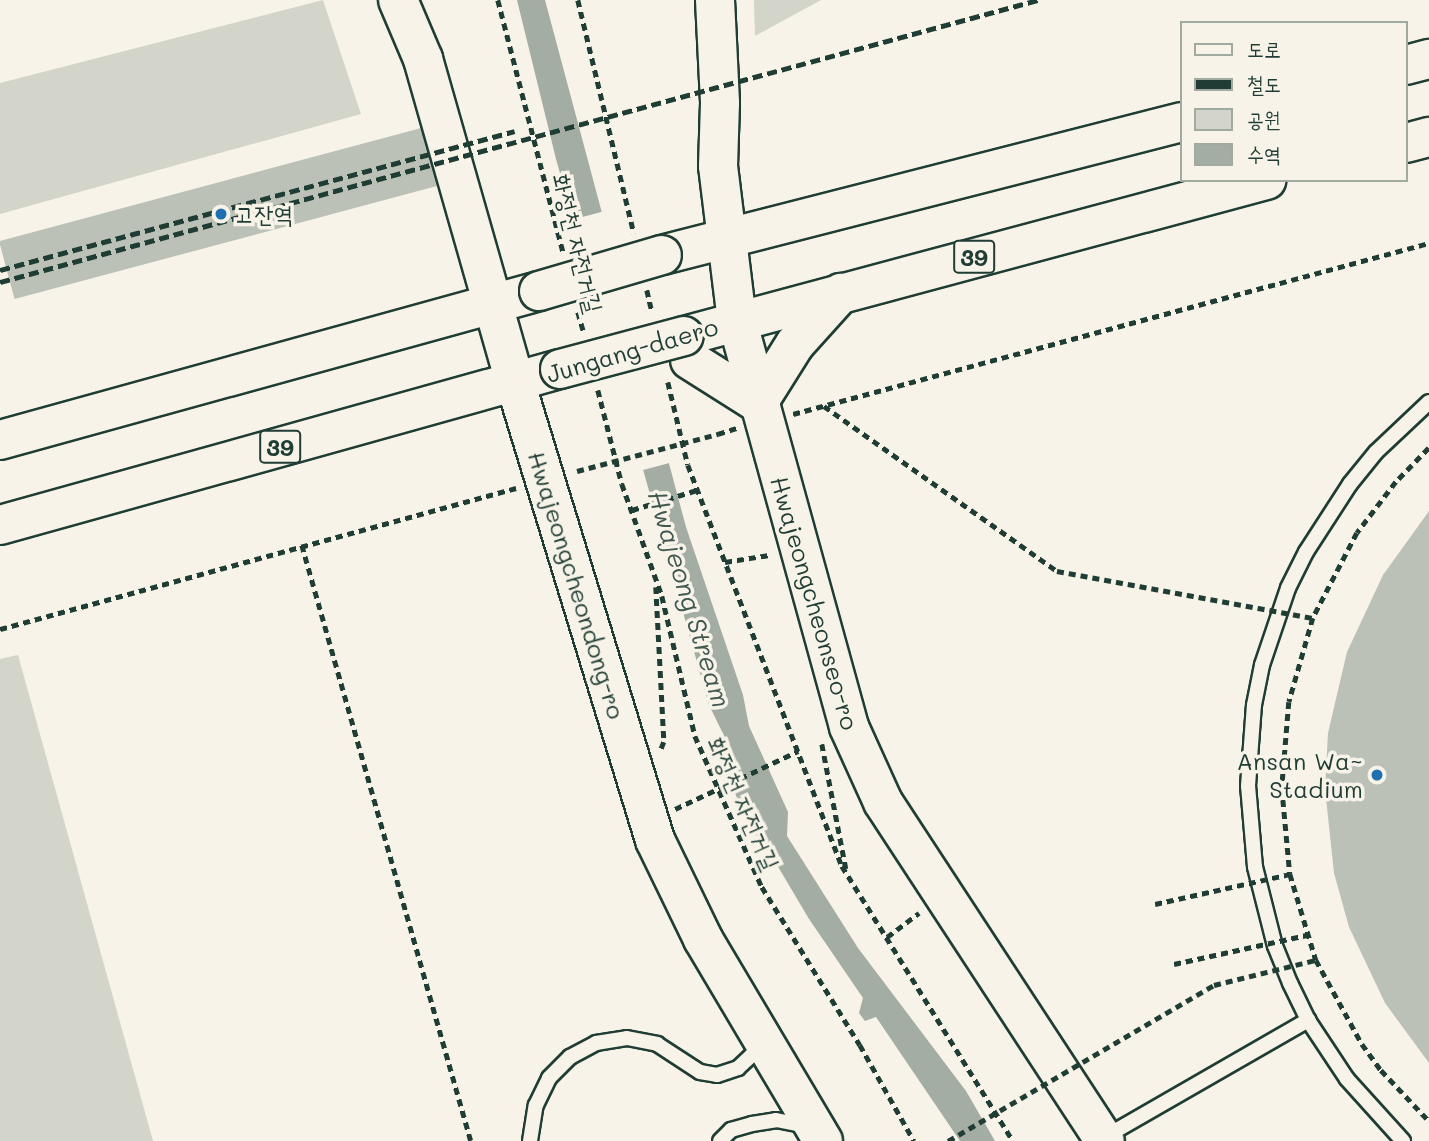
<!DOCTYPE html>
<meta charset="utf-8">
<style>
body{margin:0}
#map{position:relative;width:1429px;height:1141px;overflow:hidden;background:#f7f3e8;font-family:Mali,"Poor Story",sans-serif}
div>[style]{position:absolute}
.green>*{inset:0;background:#d3d5ca}
.water>*{inset:0;background:#a4ada3}
.pier>*{inset:0;background:#f7f3e8;transform-origin:0 0}
.building>*{inset:0;background:#bbc1b6;transform-origin:0 0}
.path>*{height:4.5px;margin-top:-2.25px;transform-origin:0;background:repeating-linear-gradient(90deg,#1f3d34 0 7px,transparent 0 12px)}
.roads{filter:drop-shadow(2px 0 #1f3d34) drop-shadow(-2px 0 #1f3d34) drop-shadow(0 2px #1f3d34) drop-shadow(0 -2px #1f3d34)}
.lane>*{height:14px;margin:-7px;padding:0 7px;transform-origin:7px;border-radius:7px;background:#f7f3e8}
.secondary>*{height:38px;margin:-19px;padding:0 19px;transform-origin:19px;border-radius:19px;background:#f7f3e8}
.primary>*{height:38px;margin:-19px;padding:0 19px;transform-origin:19px;border-radius:19px;background:#f7f3e8}
.rail>*{height:5px;margin-top:-2.5px;transform-origin:0;background:repeating-linear-gradient(90deg,#1f3d34 0 10px,transparent 0 15px)}
.path-bridge>*{height:4.5px;margin-top:-2.25px;transform-origin:0;background:repeating-linear-gradient(90deg,#1f3d34 0 7px,transparent 0 12px)}
.bridges{filter:drop-shadow(2px 0 #1f3d34) drop-shadow(-2px 0 #1f3d34) drop-shadow(0 2px #1f3d34) drop-shadow(0 -2px #1f3d34)}
.primary-bridge>*{height:38px;margin:-19px;padding:0 19px;transform-origin:19px;border-radius:19px;background:#f7f3e8}
.dots>*{width:19px;height:19px;translate:-50% -50%;box-sizing:border-box;border:4px solid #f7f3e8;border-radius:50%}
span{translate:-50% -50%;white-space:nowrap;text-align:center;line-height:1.15;-webkit-text-stroke:7px #f7f3e8;paint-order:stroke}
.shield-label span{padding:2px 5px;background:#f7f3e8;border:2px solid;border-radius:5px;-webkit-text-stroke-width:0}
.shield-label{font-size:23px;color:#1f3d34;font-weight:700}
.poi-label{font-size:24px;color:#1f3d34}
.left{translate:0 -50%;text-align:left}
.right{translate:-100% -50%;text-align:right}
.street-label{font-size:24px;color:#1f3d34}
.water-label{font-size:26px;color:#405950;font-style:italic}
.legend{position:absolute;left:1180px;top:21px;width:228px;height:161px;box-sizing:border-box;background:#f7f3e8;border:2px solid #a1aaa0;margin:0;padding:9px 12px;list-style:none;font-size:21px;color:#1f3d34}
.legend li{display:flex;align-items:center;gap:14px;height:35px}
.legend b{width:35px;border:2px solid #a1aaa0}
</style>
<div id="map">
<div class="green">
<div style="clip-path:polygon(323px 0,361px 114px,0 214px,0 83px)"></div>
<div style="clip-path:polygon(754px 0,821px 0,755px 36px)"></div>
<div style="clip-path:polygon(18px 655px,153px 1141px,0 1141px,0 659px)"></div>
</div>
<div class="water">
<div style="clip-path:polygon(517px 0,545px 0,686px 527px,743px 695px,749px 726px,788px 812px,787px 836px,858px 948px,966px 1091px,995px 1141px,960px 1141px,876px 1017px,865px 1021px,859px 1013px,863px 998px,809px 919px,764px 843px,748px 827px,729px 777px,732px 752px,709px 705px,556px 159px)"></div>
</div>
<div class="pier">
<div style="left:605px;top:211px;width:260px;height:37px;rotate:75deg"></div>
</div>
<div class="building">
<div style="left:425px;top:127px;width:60px;height:441px;rotate:75deg"></div>
<div style="clip-path:polygon(1429px 511px,1429px 1063px,1385px 1003px,1349px 927px,1334px 873px,1325px 789px,1328px 733px,1347px 652px,1383px 575px)"></div>
</div>
<div class="path">
<div style="left:498px;top:0;width:260px;rotate:75.5deg"></div>
<div style="left:578px;top:0;width:240px;rotate:76.5deg"></div>
<div style="left:647px;top:290px;width:23px;rotate:77deg"></div>
<div style="left:578px;top:312px;width:19px;rotate:74deg"></div>
<div style="left:668px;top:382px;width:85px;rotate:76.5deg"></div>
<div style="left:688px;top:465px;width:430px;rotate:69deg"></div>
<div style="left:842px;top:866px;width:324px;rotate:58.1deg"></div>
<div style="left:598px;top:390px;width:97px;rotate:75.7deg"></div>
<div style="left:622px;top:484px;width:119px;rotate:70.3deg"></div>
<div style="left:662px;top:596px;width:144px;rotate:76.7deg"></div>
<div style="left:695px;top:736px;width:165px;rotate:66.1deg"></div>
<div style="left:762px;top:887px;width:186px;rotate:58.2deg"></div>
<div style="left:860px;top:1045px;width:110px;rotate:60.6deg"></div>
<div style="left:824px;top:406px;width:286px;rotate:35.3deg"></div>
<div style="left:793px;top:414px;width:659px;rotate:-15.05deg"></div>
<div style="left:718px;top:434px;width:20px;rotate:-18deg"></div>
<div style="left:1429px;top:448px;width:47px;rotate:134.1deg"></div>
<div style="left:1396px;top:482px;width:64px;rotate:127.4deg"></div>
<div style="left:1357px;top:533px;width:96px;rotate:117.4deg"></div>
<div style="left:1313px;top:618px;width:87px;rotate:105.9deg"></div>
<div style="left:1289px;top:702px;width:86px;rotate:94.7deg"></div>
<div style="left:1282px;top:788px;width:86px;rotate:84.7deg"></div>
<div style="left:1290px;top:874px;width:90px;rotate:73.2deg"></div>
<div style="left:1316px;top:960px;width:96px;rotate:61.3deg"></div>
<div style="left:1362px;top:1044px;width:32px;rotate:54deg"></div>
<div style="left:1381px;top:1070px;width:70px;rotate:46.7deg"></div>
<div style="left:632px;top:510px;width:68px;rotate:-17.1deg"></div>
<div style="left:302px;top:545px;width:619px;rotate:74.17deg"></div>
<div style="left:725px;top:562px;width:45px;rotate:-9deg"></div>
<div style="left:656px;top:587px;width:155px;rotate:87deg"></div>
<div style="left:664px;top:742px;width:11px;rotate:112deg"></div>
<div style="left:0;top:629px;width:535px;rotate:-15.28deg"></div>
<div style="left:822px;top:744px;width:127px;rotate:79.1deg"></div>
<div style="left:675px;top:809px;width:136px;rotate:-25.2deg"></div>
<div style="left:887px;top:937px;width:40px;rotate:-37deg"></div>
</div>
<div class="roads">
<div class="lane">
<div style="left:1103px;top:1138px;width:237px;rotate:-29.9deg"></div>
<div style="left:530px;top:1141px;width:36px;rotate:-81deg"></div>
<div style="left:536px;top:1105px;width:30px;rotate:-64deg"></div>
<div style="left:549px;top:1078px;width:30px;rotate:-45deg"></div>
<div style="left:570px;top:1057px;width:30px;rotate:-28deg"></div>
<div style="left:596px;top:1043px;width:31px;rotate:-9deg"></div>
<div style="left:627px;top:1038px;width:31px;rotate:11deg"></div>
<div style="left:657px;top:1044px;width:51px;rotate:33.1deg"></div>
<div style="left:700px;top:1072px;width:17px;rotate:10deg"></div>
<div style="left:717px;top:1075px;width:22px;rotate:-18deg"></div>
<div style="left:738px;top:1068px;width:21px;rotate:-43deg"></div>
<div style="left:753px;top:1054px;width:15px;rotate:-58deg"></div>
<div style="left:720px;top:1141px;width:16px;rotate:-45deg"></div>
<div style="left:731px;top:1130px;width:22px;rotate:-16deg"></div>
<div style="left:752px;top:1124px;width:24px;rotate:-9deg"></div>
<div style="left:776px;top:1120px;width:31px;rotate:11deg"></div>
<div style="left:1403px;top:1141px;width:84px;rotate:-132.1deg"></div>
<div style="left:1347px;top:1079px;width:71px;rotate:-123.5deg"></div>
<div style="left:1308px;top:1020px;width:41px;rotate:-115.9deg"></div>
<div style="left:1290px;top:983px;width:40px;rotate:-112deg"></div>
<div style="left:1275px;top:946px;width:81px;rotate:-104.2deg"></div>
<div style="left:1255px;top:867px;width:81px;rotate:-94.9deg"></div>
<div style="left:1248px;top:786px;width:81px;rotate:-85.8deg"></div>
<div style="left:1254px;top:705px;width:41px;rotate:-78.7deg"></div>
<div style="left:1262px;top:665px;width:81px;rotate:-71.3deg"></div>
<div style="left:1288px;top:588px;width:40px;rotate:-63.4deg"></div>
<div style="left:1306px;top:552px;width:81px;rotate:-57.1deg"></div>
<div style="left:1350px;top:484px;width:41px;rotate:-50.9deg"></div>
<div style="left:1376px;top:452px;width:73px;rotate:-43.3deg"></div>
</div>
<div class="secondary">
<div style="left:398px;top:0;width:64px;rotate:67deg"></div>
<div style="left:423px;top:59px;width:336px;rotate:74.1deg"></div>
<div style="left:515px;top:382px;width:479px;rotate:73deg"></div>
<div style="left:655px;top:840px;width:110px;rotate:64.1deg"></div>
<div style="left:703px;top:939px;width:235px;rotate:59.3deg"></div>
<div style="left:715px;top:0;width:103px;rotate:87.2deg"></div>
<div style="left:720px;top:103px;width:63px;rotate:91.8deg"></div>
<div style="left:718px;top:166px;width:155px;rotate:83deg"></div>
<div style="left:737px;top:320px;width:422px;rotate:74.6deg"></div>
<div style="left:849px;top:727px;width:82px;rotate:65.6deg"></div>
<div style="left:883px;top:802px;width:405px;rotate:56.8deg"></div>
</div>
<div class="primary">
<div style="left:1406px;top:65px;width:24px;rotate:-15deg"></div>
<div style="left:1406px;top:143px;width:24px;rotate:-15deg"></div>
<div style="left:662px;top:255px;width:537px;rotate:-14.35deg"></div>
<div style="left:684px;top:336px;width:603px;rotate:-15deg"></div>
<div style="left:690px;top:360px;width:80px;rotate:32.3deg"></div>
<div style="left:758px;top:403px;width:70px;rotate:-57.9deg"></div>
<div style="left:795px;top:344px;width:69px;rotate:-48deg"></div>
<div style="left:0;top:440px;width:559px;rotate:-15.45deg"></div>
<div style="left:0;top:525px;width:581px;rotate:-15.57deg"></div>
</div>
</div>
<div class="rail">
<div style="left:0;top:270px;width:533px;rotate:-15.1deg"></div>
<div style="left:0;top:282px;width:1076px;rotate:-15.2deg"></div>
</div>
<div class="path-bridge">
<div style="left:577px;top:471px;width:146px;rotate:-14.7deg"></div>
<div style="left:1057px;top:571px;width:260px;rotate:10.4deg"></div>
<div style="left:1155px;top:904px;width:138px;rotate:-12.5deg"></div>
<div style="left:1174px;top:964px;width:136px;rotate:-12.3deg"></div>
<div style="left:948px;top:1141px;width:308px;rotate:-30.4deg"></div>
<div style="left:1214px;top:985px;width:105px;rotate:-13.8deg"></div>
</div>
<div class="bridges">
<div class="primary-bridge">
<div style="left:539px;top:291px;width:128px;rotate:-16.3deg"></div>
<div style="left:560px;top:369px;width:128px;rotate:-14.9deg"></div>
</div>
</div>
<div class="dots">
<div style="left:221px;top:214px;background:#1f6fb2"></div>
<div style="left:1377px;top:775px;background:#1f6fb2"></div>
</div>
<div class="shield-label">
<span style="left:974px;top:257px">39</span>
<span style="left:280px;top:447px">39</span>
</div>
<div class="poi-label">
<span class="left" style="left:235px;top:214px">고잔역</span>
<span class="right" style="left:1363px;top:775px">Ansan Wa~<br>Stadium</span>
</div>
<div class="street-label">
<span style="left:578px;top:243px;rotate:76deg">화정천 자전거길</span>
<span style="left:632px;top:350px;rotate:-16deg">Jungang-daero</span>
<span style="left:577px;top:585px;rotate:73deg">Hwajeongcheondong-ro</span>
<span style="left:815px;top:603px;rotate:74deg">Hwajeongcheonseo-ro</span>
<span style="left:744px;top:803px;rotate:66deg">화정천 자전거길</span>
</div>
<div class="water-label">
<span style="left:689px;top:599px;rotate:73deg">Hwajeong Stream</span>
</div>
<ul class="legend">
<li><b style="height:9px;background:#f7f3e8"></b>도로</li>
<li><b style="height:9px;background:#1f3d34"></b>철도</li>
<li><b style="height:19px;background:#d3d5ca"></b>공원</li>
<li><b style="height:19px;background:#a4ada3"></b>수역</li>
</ul>
</div>
